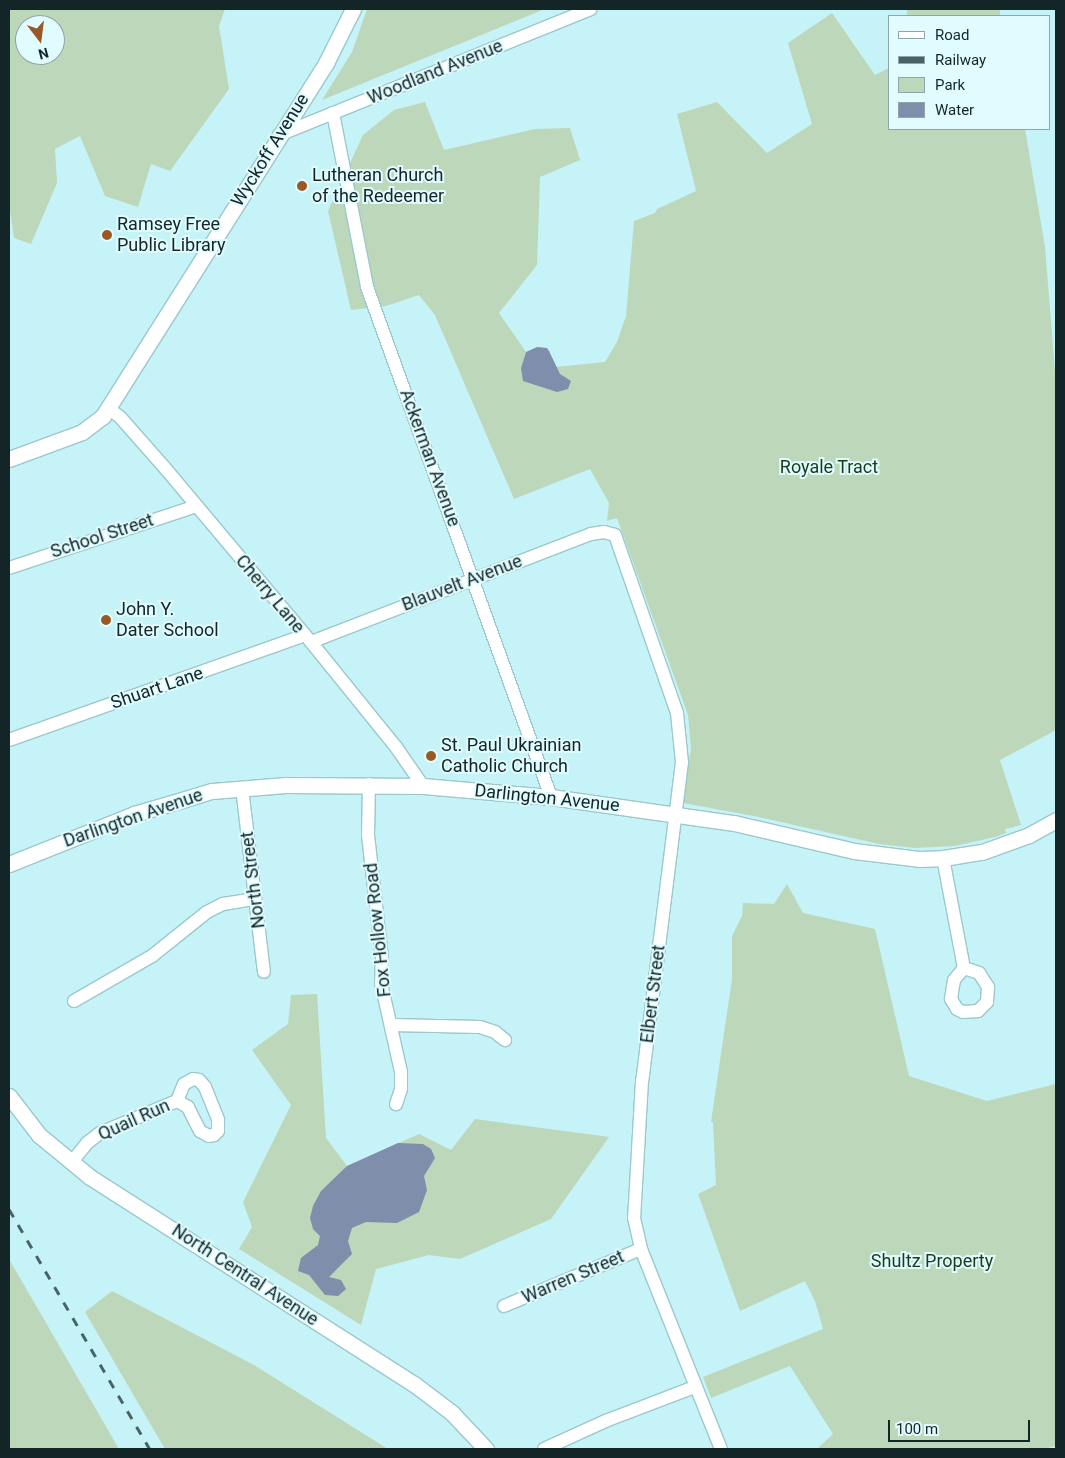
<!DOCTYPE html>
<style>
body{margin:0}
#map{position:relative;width:1065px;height:1458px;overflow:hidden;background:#c5f3f7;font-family:Roboto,sans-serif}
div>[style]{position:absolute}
.green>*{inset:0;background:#bdd7bb;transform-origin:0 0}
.water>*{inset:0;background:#7e8eab}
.roads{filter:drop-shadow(1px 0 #9bc8cc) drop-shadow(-1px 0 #9bc8cc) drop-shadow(0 1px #9bc8cc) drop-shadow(0 -1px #9bc8cc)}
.minor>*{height:12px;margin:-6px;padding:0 6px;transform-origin:6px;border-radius:6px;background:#fff}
.major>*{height:15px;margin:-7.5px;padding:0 7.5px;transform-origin:7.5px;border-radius:7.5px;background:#fff}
.rail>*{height:3px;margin-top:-1.5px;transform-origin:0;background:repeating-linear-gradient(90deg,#486365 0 9px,transparent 0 18px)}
.dots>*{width:14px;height:14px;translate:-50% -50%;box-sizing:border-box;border:2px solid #e1fcff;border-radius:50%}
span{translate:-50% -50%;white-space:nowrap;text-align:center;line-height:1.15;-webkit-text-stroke:4px #e1fcff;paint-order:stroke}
.street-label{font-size:18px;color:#132527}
.poi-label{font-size:18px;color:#132527}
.left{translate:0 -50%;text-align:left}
.park-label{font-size:18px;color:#173d17}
.frame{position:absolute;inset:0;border:10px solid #132527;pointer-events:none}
.legend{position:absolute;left:888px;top:15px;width:162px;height:115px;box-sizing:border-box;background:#e1fcff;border:1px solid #8fa6a9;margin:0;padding:6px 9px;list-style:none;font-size:15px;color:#132527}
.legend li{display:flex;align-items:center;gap:10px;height:25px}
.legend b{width:25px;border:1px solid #8fa6a9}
.north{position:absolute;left:15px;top:15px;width:50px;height:50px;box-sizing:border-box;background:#e1fcff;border:1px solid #8fa6a9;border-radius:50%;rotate:165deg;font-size:14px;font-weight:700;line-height:20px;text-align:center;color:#132527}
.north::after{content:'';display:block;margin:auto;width:18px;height:22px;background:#9b5827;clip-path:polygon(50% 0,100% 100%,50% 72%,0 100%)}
.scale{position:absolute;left:888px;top:1420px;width:142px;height:22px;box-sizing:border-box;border:2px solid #132527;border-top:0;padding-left:6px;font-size:15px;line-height:18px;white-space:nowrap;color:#132527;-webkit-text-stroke:4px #e1fcff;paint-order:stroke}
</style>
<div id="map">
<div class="green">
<div style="clip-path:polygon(evenodd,9px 9px,225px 9px,219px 26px,229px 89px,170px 171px,151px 164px,138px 207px,105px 196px,80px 136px,55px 149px,57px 183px,31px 244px,14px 238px,9px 203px,9px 9px,25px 25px,55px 25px,55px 55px,25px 55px,25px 25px)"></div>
<div style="clip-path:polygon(367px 9px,545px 9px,322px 100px,352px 52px)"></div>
<div style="left:907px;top:9px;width:93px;height:7px"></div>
<div style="clip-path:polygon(832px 13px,875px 75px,889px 68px,889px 129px,1025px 129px,1045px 247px,1056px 383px,1056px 730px,1000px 760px,1021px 825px,1005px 829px,1006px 833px,995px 837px,955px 846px,915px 848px,879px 844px,759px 817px,683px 803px,691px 748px,688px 715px,617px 518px,607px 521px,609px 503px,590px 469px,514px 499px,435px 315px,419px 295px,386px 306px,351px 310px,328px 211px,363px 135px,394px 110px,425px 102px,444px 150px,535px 129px,570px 128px,580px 160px,540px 177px,537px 265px,499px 313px,526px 352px,521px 368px,560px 374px,556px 367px,605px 362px,617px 342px,626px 316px,634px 221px,655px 213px,657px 209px,696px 191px,677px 114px,717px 102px,767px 153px,812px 124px,788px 43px)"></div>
<div style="clip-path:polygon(787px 884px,803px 913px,875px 929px,909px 1076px,987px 1101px,1056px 1084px,1056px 1446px,1043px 1449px,817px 1449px,833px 1434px,790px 1366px,711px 1398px,703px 1377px,823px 1329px,815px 1301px,805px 1281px,740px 1311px,698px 1194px,716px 1185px,713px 1122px,711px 1122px,732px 979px,732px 936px,742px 916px,743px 903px,774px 904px)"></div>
<div style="clip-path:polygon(317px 994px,326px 1138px,347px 1166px,419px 1134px,451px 1150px,475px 1119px,609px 1137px,551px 1219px,460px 1259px,429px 1255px,376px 1269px,361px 1325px,239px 1249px,252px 1227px,243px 1202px,291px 1105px,252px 1050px,288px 1024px,291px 995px)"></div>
<div style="clip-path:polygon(9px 1259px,119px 1449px,9px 1449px)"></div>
<div style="clip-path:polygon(112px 1291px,254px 1365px,388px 1449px,165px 1449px,85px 1312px)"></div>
</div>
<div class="water">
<div style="clip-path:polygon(537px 347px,547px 348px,549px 351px,560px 374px,571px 381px,568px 389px,557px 392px,523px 381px,521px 368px,526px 352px)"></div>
<div style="clip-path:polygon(398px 1143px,423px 1144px,431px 1149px,435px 1158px,424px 1176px,427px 1190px,419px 1212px,397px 1223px,366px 1222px,352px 1228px,348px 1241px,352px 1254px,329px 1277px,341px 1280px,346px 1289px,338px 1296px,325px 1295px,309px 1275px,298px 1271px,301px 1258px,318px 1245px,320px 1236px,313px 1229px,310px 1218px,313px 1206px,321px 1191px,347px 1166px)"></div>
</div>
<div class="roads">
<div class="minor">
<div style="left:333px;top:113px;width:177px;rotate:78.9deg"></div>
<div style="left:367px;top:287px;width:542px;rotate:70.16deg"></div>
<div style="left:279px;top:135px;width:336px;rotate:-22deg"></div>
<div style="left:108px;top:408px;width:15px;rotate:37deg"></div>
<div style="left:120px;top:417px;width:68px;rotate:48.6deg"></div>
<div style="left:165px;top:468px;width:227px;rotate:50deg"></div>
<div style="left:311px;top:642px;width:135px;rotate:51deg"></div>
<div style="left:396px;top:747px;width:47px;rotate:55.3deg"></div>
<div style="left:9px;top:568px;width:197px;rotate:-18.3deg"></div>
<div style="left:311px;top:642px;width:300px;rotate:-21.1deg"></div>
<div style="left:591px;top:534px;width:13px;rotate:-9deg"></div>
<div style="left:604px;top:532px;width:11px;rotate:15deg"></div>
<div style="left:615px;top:535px;width:188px;rotate:70.8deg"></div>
<div style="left:677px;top:713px;width:49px;rotate:84.2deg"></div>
<div style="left:682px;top:762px;width:321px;rotate:97.1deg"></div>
<div style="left:642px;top:1081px;width:137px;rotate:93.3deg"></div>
<div style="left:634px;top:1218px;width:32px;rotate:77deg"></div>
<div style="left:641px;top:1249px;width:215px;rotate:68.2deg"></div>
<div style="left:9px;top:740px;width:314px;rotate:-19.5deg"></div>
<div style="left:369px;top:784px;width:51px;rotate:91.1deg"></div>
<div style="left:368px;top:835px;width:124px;rotate:83.5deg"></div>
<div style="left:382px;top:958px;width:25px;rotate:92deg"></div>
<div style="left:381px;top:983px;width:91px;rotate:77.3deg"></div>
<div style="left:401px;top:1072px;width:17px;rotate:90deg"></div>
<div style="left:401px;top:1089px;width:16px;rotate:108deg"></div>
<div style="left:242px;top:788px;width:185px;rotate:83.2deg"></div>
<div style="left:943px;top:858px;width:112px;rotate:79.2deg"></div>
<div style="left:964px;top:968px;width:16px;rotate:18deg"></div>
<div style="left:979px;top:973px;width:17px;rotate:57deg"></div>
<div style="left:988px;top:987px;width:15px;rotate:94deg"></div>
<div style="left:987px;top:1002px;width:13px;rotate:135deg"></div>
<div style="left:978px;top:1011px;width:15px;rotate:176deg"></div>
<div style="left:963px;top:1012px;width:7px;rotate:-153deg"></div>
<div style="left:957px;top:1009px;width:12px;rotate:-121deg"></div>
<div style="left:951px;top:999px;width:19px;rotate:-81deg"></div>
<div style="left:954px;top:980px;width:16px;rotate:-50deg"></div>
<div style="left:74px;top:1001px;width:90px;rotate:-30deg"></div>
<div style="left:152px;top:956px;width:70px;rotate:-38.7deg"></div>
<div style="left:207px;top:912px;width:18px;rotate:-27deg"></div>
<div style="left:223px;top:904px;width:31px;rotate:-9deg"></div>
<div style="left:392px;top:1025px;width:88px;rotate:1.3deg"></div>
<div style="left:480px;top:1027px;width:16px;rotate:18deg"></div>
<div style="left:495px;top:1032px;width:13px;rotate:39deg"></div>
<div style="left:193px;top:1079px;width:6px;rotate:9deg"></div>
<div style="left:199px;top:1080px;width:9px;rotate:49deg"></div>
<div style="left:205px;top:1087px;width:35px;rotate:68deg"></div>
<div style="left:218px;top:1120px;width:11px;rotate:90deg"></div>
<div style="left:218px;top:1131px;width:6px;rotate:135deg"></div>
<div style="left:214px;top:1135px;width:5px;rotate:169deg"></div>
<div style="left:209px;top:1136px;width:10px;rotate:-151deg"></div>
<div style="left:200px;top:1131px;width:27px;rotate:-117deg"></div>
<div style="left:188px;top:1107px;width:13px;rotate:-151deg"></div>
<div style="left:177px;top:1101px;width:18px;rotate:-68deg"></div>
<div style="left:184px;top:1084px;width:10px;rotate:-29deg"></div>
<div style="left:71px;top:1163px;width:26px;rotate:-51deg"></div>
<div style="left:87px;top:1143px;width:16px;rotate:-38deg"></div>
<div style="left:100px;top:1133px;width:83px;rotate:-22.6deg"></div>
<div style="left:504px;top:1306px;width:148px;rotate:-22.6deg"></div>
<div style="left:544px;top:1449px;width:70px;rotate:-24.4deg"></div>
<div style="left:608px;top:1420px;width:93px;rotate:-20.8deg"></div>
</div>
<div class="major">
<div style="left:9px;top:459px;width:78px;rotate:-20.3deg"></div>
<div style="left:82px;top:432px;width:26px;rotate:-37deg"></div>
<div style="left:103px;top:416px;width:418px;rotate:-57.7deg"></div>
<div style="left:326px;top:63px;width:60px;rotate:-63.4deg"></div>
<div style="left:9px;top:864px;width:135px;rotate:-21.8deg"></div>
<div style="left:134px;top:814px;width:50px;rotate:-16.3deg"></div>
<div style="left:182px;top:800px;width:31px;rotate:-17deg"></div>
<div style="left:212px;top:791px;width:74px;rotate:-4.6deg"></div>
<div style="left:286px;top:785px;width:137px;rotate:0.4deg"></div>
<div style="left:423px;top:786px;width:128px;rotate:4.9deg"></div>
<div style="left:551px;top:797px;width:185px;rotate:8.1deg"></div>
<div style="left:734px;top:823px;width:123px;rotate:13.1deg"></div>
<div style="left:854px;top:851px;width:65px;rotate:7deg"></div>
<div style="left:919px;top:859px;width:24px;rotate:-2deg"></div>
<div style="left:943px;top:858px;width:39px;rotate:-9deg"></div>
<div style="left:982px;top:852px;width:50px;rotate:-19.9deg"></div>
<div style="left:1029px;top:835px;width:31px;rotate:-29deg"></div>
<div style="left:9px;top:1096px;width:49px;rotate:52.4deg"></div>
<div style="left:39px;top:1135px;width:66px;rotate:39.5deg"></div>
<div style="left:90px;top:1177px;width:384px;rotate:32.6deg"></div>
<div style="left:414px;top:1384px;width:48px;rotate:37.3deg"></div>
<div style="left:452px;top:1413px;width:50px;rotate:46.6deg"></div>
</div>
</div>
<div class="rail">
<div style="left:9px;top:1209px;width:278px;rotate:59.6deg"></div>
</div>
<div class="dots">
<div style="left:302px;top:186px;background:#9b5827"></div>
<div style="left:107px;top:235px;background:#9b5827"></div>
<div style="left:106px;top:620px;background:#9b5827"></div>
<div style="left:431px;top:756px;background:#9b5827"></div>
</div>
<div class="street-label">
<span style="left:435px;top:72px;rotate:-22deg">Woodland Avenue</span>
<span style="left:270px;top:150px;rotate:-58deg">Wyckoff Avenue</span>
<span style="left:430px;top:458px;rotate:70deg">Ackerman Avenue</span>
<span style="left:102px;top:536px;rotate:-18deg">School Street</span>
<span style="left:462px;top:583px;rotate:-21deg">Blauvelt Avenue</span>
<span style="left:270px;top:594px;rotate:50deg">Cherry Lane</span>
<span style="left:157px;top:688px;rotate:-19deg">Shuart Lane</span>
<span style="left:547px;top:798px;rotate:6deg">Darlington Avenue</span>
<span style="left:133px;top:818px;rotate:-19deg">Darlington Avenue</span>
<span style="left:253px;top:880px;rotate:-97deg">North Street</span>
<span style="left:378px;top:930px;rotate:-96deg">Fox Hollow Road</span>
<span style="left:653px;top:994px;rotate:-83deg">Elbert Street</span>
<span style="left:134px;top:1120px;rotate:-24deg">Quail Run</span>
<span style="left:245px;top:1275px;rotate:33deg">North Central Avenue</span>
<span style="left:573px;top:1277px;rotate:-23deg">Warren Street</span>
</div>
<div class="poi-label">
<span class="left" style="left:312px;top:186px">Lutheran Church<br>of the Redeemer</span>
<span class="left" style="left:117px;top:235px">Ramsey Free<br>Public Library</span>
<span class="left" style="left:116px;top:620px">John Y.<br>Dater School</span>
<span class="left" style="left:441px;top:756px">St. Paul Ukrainian<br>Catholic Church</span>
</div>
<div class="park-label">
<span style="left:829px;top:467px">Royale Tract</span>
<span style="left:932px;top:1261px">Shultz Property</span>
</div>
<div class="frame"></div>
<ul class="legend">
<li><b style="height:6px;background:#fff"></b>Road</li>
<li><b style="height:6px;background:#486365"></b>Railway</li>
<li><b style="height:14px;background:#bdd7bb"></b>Park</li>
<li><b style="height:14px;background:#7e8eab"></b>Water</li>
</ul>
<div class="north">N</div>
<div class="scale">100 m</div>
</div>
